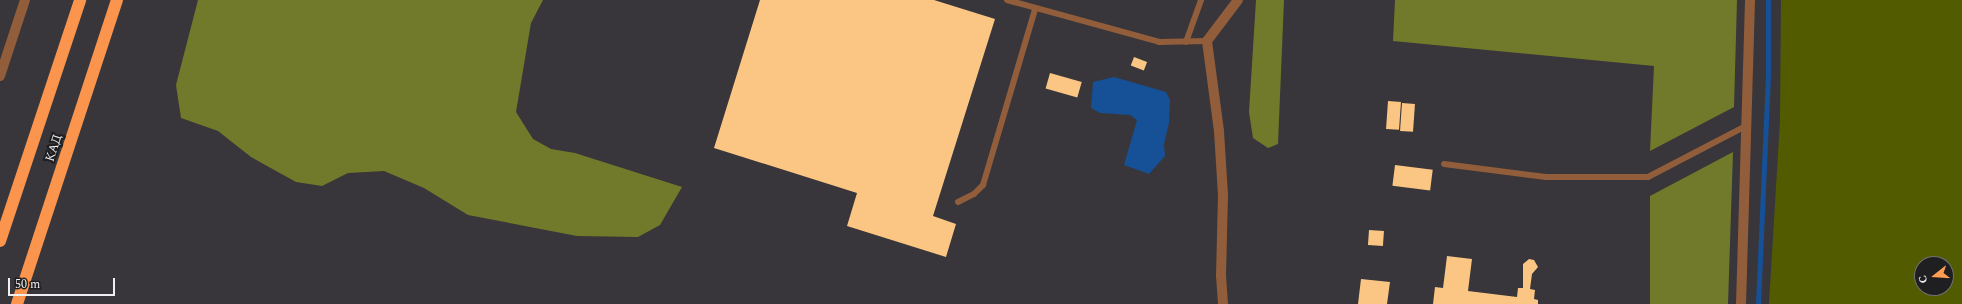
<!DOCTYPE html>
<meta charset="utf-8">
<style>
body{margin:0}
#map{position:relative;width:1962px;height:304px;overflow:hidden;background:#38363a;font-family:Spectral,serif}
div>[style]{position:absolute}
.green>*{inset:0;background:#535b00}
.forest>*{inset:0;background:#717a2a}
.water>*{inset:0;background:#165096}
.stream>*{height:4.5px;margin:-2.25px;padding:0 2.25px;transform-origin:2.25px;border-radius:2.25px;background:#165096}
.building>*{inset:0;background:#fbc683;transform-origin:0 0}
.lane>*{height:6px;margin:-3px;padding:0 3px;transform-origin:3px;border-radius:3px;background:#925d3a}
.street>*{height:10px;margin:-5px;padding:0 5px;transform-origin:5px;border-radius:5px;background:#925d3a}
.highway>*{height:12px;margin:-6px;padding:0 6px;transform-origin:6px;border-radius:6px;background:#fb944c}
span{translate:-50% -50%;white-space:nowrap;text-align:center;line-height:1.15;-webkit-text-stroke:4px #1f1e20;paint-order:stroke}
.street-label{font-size:13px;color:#efeef0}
.north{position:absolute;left:1914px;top:256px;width:40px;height:40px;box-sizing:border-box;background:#1f1e20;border:1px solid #727173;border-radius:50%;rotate:253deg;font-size:11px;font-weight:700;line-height:16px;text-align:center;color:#efeef0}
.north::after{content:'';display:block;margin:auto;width:14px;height:18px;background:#fb9e51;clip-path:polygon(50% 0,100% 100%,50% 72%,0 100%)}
.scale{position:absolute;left:8px;top:278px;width:107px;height:18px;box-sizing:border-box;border:2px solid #efeef0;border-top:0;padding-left:5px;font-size:12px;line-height:14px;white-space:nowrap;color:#efeef0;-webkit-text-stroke:3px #1f1e20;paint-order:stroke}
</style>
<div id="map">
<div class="green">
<div style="clip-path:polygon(evenodd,1781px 0,1962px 0,1962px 304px,1769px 304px,1780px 120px,1781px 0,1922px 264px,1946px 264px,1946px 288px,1922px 288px,1922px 264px)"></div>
</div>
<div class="forest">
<div style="clip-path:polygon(198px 0,543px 0,531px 23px,516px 112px,533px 139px,551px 149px,575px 153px,682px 187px,660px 225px,638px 237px,577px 236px,468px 215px,424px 188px,384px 171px,348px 173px,322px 186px,296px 182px,251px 157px,218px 131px,181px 118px,176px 85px)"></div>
<div style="clip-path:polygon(1256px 0,1284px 0,1278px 144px,1268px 148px,1253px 138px,1249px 112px)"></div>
<div style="clip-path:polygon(1395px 0,1737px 0,1734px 107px,1650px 151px,1654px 66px,1393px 41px)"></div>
<div style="clip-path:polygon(1733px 152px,1728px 304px,1650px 304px,1650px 196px)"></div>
</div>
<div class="water">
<div style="clip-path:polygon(1114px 77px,1166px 92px,1170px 100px,1169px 123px,1164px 144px,1165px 156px,1149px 174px,1124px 165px,1137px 120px,1130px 115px,1100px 113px,1091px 108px,1093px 82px)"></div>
</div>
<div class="stream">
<div style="left:1758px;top:304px;width:230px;rotate:-87.5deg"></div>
<div style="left:1768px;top:74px;width:74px;rotate:-90deg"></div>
</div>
<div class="building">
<div style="clip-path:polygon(760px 0,934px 0,995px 19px,933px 216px,956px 224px,946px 257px,847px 226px,857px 193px,714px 148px)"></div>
<div style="left:1134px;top:57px;width:14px;height:9px;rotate:21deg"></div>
<div style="left:1050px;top:73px;width:33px;height:16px;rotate:16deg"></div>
<div style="left:1388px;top:101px;width:13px;height:28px;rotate:4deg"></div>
<div style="left:1402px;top:103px;width:13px;height:28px;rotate:4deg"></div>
<div style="left:1395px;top:165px;width:38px;height:21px;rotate:7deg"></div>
<div style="left:1369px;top:230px;width:15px;height:15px;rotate:4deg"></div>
<div style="clip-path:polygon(1447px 256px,1472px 259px,1468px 291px,1517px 297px,1518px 288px,1523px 288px,1523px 264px,1529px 259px,1534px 260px,1538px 267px,1532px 274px,1530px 289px,1535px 290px,1534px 299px,1538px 300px,1538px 304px,1433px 304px,1435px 287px,1443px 288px)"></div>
<div style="clip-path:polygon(1361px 279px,1390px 282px,1387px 304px,1358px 304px)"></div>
</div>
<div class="lane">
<div style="left:1007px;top:0;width:158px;rotate:15.4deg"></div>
<div style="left:1159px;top:42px;width:48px;rotate:-1.2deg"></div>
<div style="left:1186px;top:42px;width:45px;rotate:-70.3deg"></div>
<div style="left:1444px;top:164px;width:103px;rotate:7.3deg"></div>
<div style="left:1546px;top:177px;width:102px"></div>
<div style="left:1648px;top:177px;width:110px;rotate:-27.5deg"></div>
<div style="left:958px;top:202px;width:18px;rotate:-27deg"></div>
<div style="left:974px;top:194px;width:13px;rotate:-45deg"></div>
<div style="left:983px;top:185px;width:184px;rotate:-73.5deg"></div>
</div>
<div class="street">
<div style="left:0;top:76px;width:80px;rotate:-71.8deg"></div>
<div style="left:1223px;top:304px;width:28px;rotate:-94deg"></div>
<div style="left:1221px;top:276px;width:81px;rotate:-88.6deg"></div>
<div style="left:1223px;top:195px;width:64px;rotate:-93.6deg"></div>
<div style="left:1219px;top:131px;width:91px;rotate:-97.6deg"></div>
<div style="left:1207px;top:41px;width:51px;rotate:-52.9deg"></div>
<div style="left:1741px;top:304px;width:304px;rotate:-88.3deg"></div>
</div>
<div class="highway">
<div style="left:0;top:241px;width:254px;rotate:-71.6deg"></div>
<div style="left:17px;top:304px;width:320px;rotate:-71.8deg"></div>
</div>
<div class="street-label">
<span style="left:54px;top:148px;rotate:-72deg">КАД</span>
</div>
<div class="north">С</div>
<div class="scale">50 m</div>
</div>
